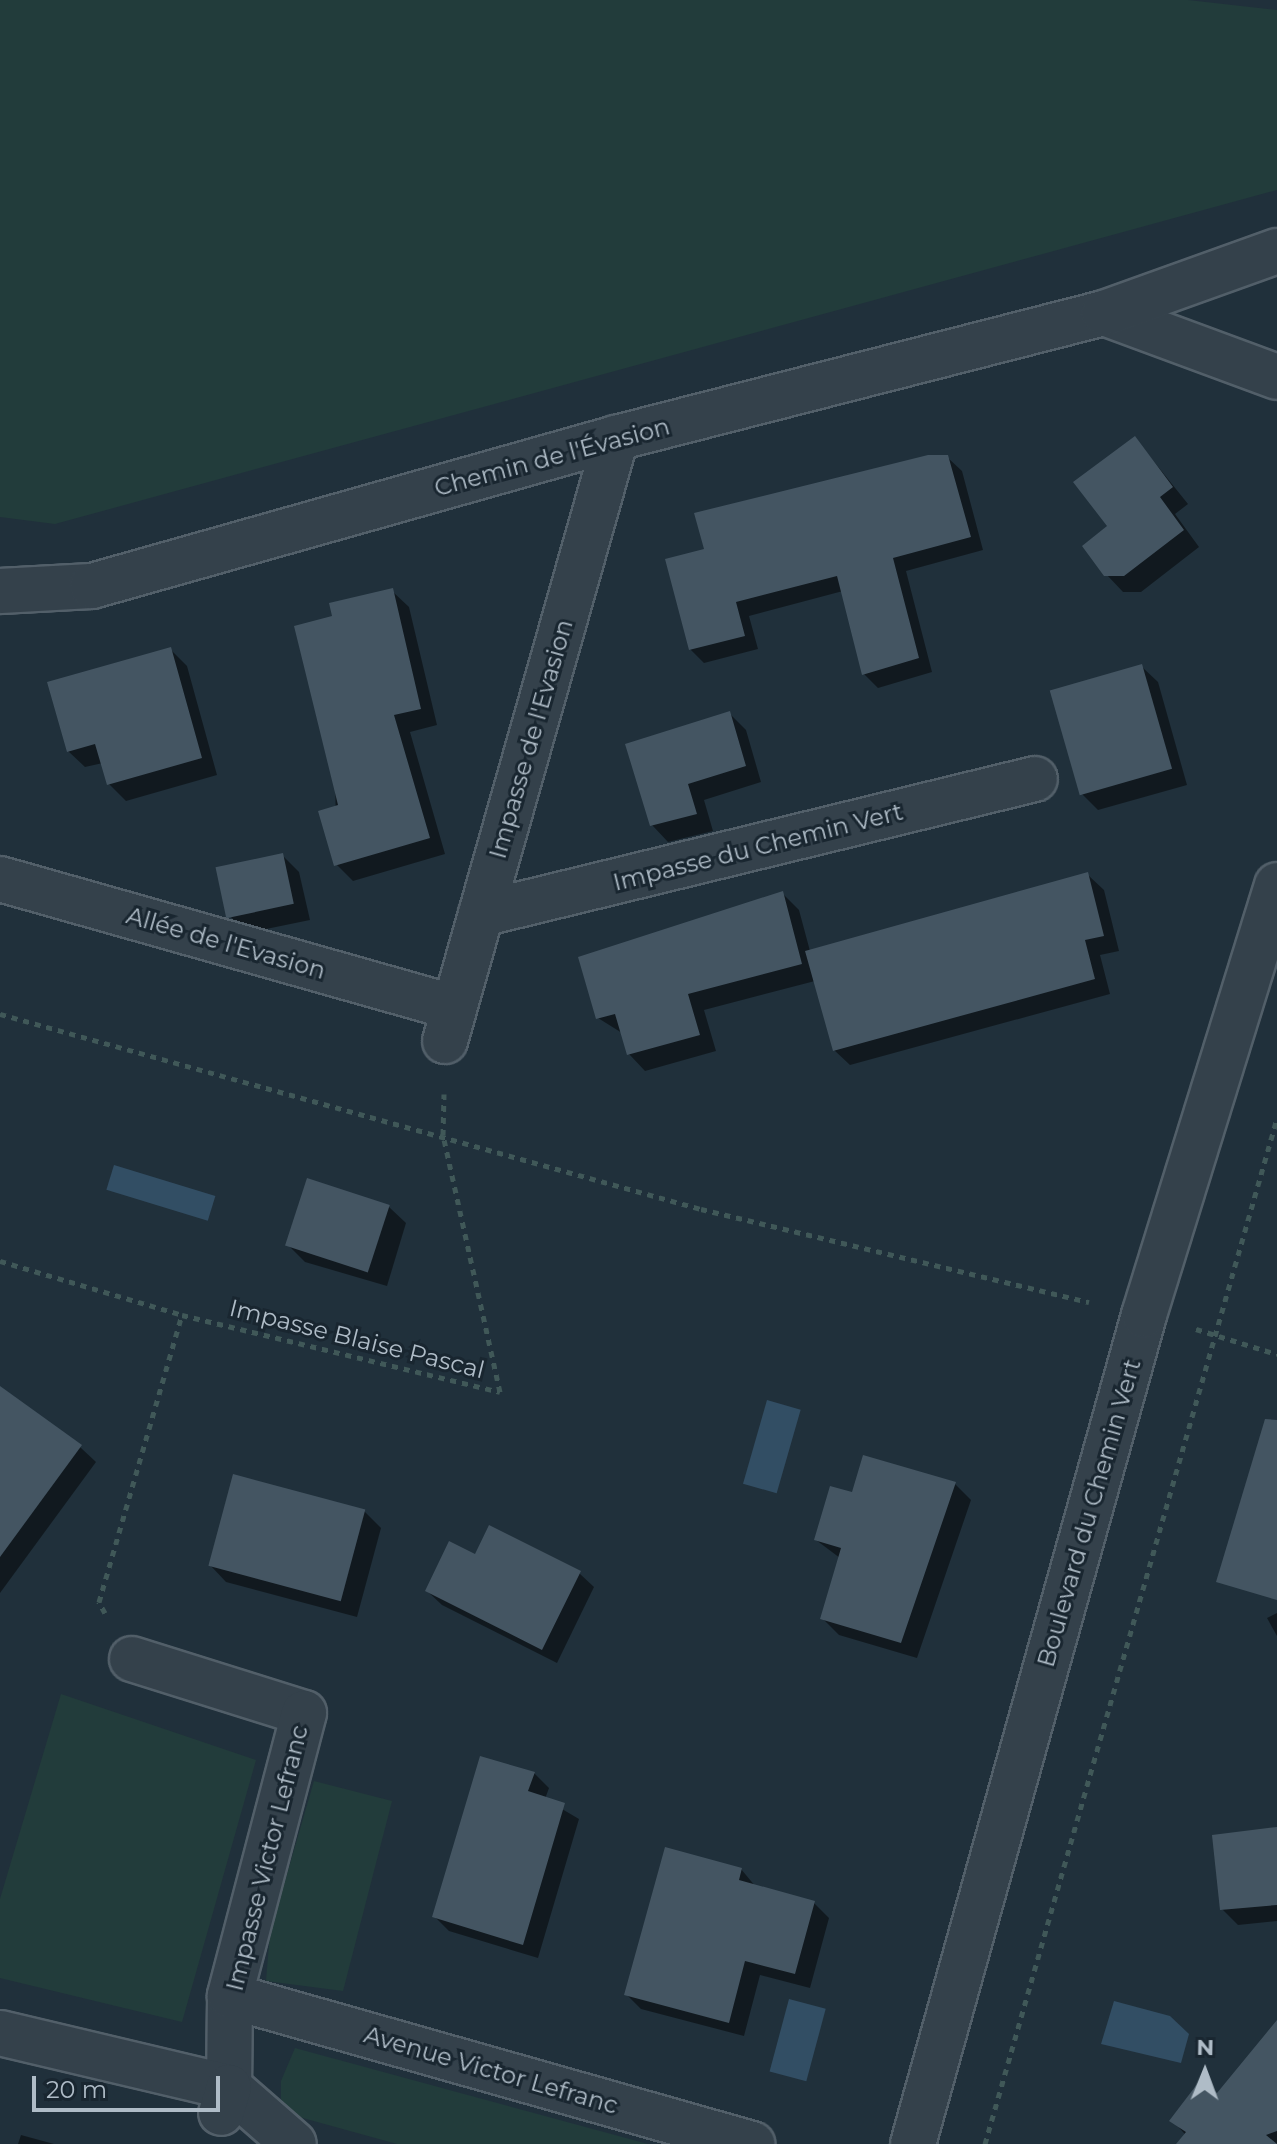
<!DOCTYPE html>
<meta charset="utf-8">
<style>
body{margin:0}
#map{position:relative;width:1277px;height:2144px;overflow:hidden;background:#20303b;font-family:Montserrat,sans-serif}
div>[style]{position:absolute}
.green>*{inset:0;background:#223c3b}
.water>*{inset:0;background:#324e64;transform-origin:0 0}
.shadow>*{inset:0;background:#0007}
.building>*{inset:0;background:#445562;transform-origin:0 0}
.path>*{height:5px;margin-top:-2.5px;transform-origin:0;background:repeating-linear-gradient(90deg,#405858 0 6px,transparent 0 12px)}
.roads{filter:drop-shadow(2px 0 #525f69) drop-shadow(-2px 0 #525f69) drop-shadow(0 2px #525f69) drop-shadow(0 -2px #525f69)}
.minor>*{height:44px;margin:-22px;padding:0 22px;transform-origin:22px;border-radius:22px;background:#34414b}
.tertiary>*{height:44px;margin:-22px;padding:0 22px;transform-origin:22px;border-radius:22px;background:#34414b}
span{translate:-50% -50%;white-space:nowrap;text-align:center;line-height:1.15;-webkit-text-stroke:6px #192630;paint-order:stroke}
.street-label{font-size:24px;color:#afbcc7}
.north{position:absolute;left:1165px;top:2032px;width:80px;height:80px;-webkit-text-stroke:6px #192630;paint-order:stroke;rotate:1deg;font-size:22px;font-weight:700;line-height:32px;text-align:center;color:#afbcc7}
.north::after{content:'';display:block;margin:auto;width:28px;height:36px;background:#afbcc7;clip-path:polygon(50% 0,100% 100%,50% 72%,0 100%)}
.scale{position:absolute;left:32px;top:2076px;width:188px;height:36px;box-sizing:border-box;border:4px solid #afbcc7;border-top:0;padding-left:10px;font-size:24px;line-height:28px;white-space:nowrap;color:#afbcc7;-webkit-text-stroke:6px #192630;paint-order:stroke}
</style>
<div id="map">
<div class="green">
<div style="clip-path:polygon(0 0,1188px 0,1277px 10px,1277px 190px,55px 524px,0 517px)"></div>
<div style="clip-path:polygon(61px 1694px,256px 1760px,182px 2022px,0 1978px,0 1899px)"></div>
<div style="clip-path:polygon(314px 1781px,392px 1801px,343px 1991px,266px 1981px,270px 1933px)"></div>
<div style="clip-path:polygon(295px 2048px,648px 2144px,397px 2144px,292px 2115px,281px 2099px,281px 2081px)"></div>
</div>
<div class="water">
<div style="left:114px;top:1165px;width:106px;height:26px;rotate:17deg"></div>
<div style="left:767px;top:1400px;width:35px;height:87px;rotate:16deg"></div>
<div style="left:789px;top:1999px;width:38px;height:75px;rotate:15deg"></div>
<div style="clip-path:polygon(1114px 2001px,1170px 2016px,1189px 2034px,1181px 2063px,1101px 2044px)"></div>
</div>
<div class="shadow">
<div style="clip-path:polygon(1135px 438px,1188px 504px,1175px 514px,1199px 547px,1141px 592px,1123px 592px,1106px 574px,1110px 527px)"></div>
<div style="clip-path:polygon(947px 457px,962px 471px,983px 550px,906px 571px,932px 672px,878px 688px,864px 674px,843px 591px,749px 616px,758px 649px,704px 663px,690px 649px,706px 550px)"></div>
<div style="clip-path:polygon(392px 591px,409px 607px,437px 725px,410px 732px,445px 854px,353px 881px,336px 864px,334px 617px)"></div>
<div style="clip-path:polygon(170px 649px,187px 666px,217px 775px,126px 801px,109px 784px,103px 763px,85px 767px,68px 751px)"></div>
<div style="clip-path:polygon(1141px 666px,1158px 682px,1187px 785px,1098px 810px,1082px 794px)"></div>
<div style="clip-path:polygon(729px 713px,746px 730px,761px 782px,704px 800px,713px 831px,668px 842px,652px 825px)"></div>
<div style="clip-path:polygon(282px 855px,299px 872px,310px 920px,246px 933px,230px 916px)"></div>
<div style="clip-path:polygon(1088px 875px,1104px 890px,1119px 951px,1100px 955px,1110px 994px,850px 1065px,834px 1050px,815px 981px,704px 1010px,716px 1051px,645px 1071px,629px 1054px,622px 1033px,598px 1018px,782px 893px,799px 910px,810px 951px)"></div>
<div style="clip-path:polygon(389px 1207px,406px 1223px,387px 1286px,305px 1262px,288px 1245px)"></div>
<div style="clip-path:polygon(0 1407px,80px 1447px,96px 1462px,0 1593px)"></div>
<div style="clip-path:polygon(955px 1484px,971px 1500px,917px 1658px,839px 1635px,823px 1619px,840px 1558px,816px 1540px,854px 1494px)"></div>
<div style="clip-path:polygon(364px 1511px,381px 1528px,357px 1617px,226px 1582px,210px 1565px)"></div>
<div style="clip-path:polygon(579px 1573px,594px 1587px,557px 1663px,442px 1605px,427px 1591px)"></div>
<div style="clip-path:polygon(1277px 1613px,1277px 1636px,1267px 1618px)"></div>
<div style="clip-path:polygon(534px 1773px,549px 1788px,545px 1799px,579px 1819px,538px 1958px,449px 1931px,434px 1916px)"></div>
<div style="clip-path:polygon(1277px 1832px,1277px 1921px,1238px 1925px,1222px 1909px)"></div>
<div style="clip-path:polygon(741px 1869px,756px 1887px,814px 1903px,829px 1918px,810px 1988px,760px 1975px,744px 2036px,641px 2009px,626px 1994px)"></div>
<div style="clip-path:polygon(1277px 2038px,1277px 2144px,1194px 2144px,1172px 2120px,1218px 2096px)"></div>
<div style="clip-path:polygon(21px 2135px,54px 2144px,18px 2144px)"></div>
</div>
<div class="building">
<div style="clip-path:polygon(1135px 436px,1173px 487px,1160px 497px,1184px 530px,1124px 576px,1104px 576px,1082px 546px,1107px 526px,1073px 482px)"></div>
<div style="clip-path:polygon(928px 455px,948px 455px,971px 537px,893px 558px,919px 658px,862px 675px,837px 576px,736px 602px,745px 636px,689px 650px,665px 559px,704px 549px,694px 513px)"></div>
<div style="clip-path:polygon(393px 588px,421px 709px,394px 715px,430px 838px,334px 866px,318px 811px,338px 805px,294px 626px,332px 616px,329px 603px)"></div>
<div style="clip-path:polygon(171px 647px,202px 758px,107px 785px,95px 744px,67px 752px,47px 682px)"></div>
<div style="left:1142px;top:664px;width:109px;height:96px;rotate:74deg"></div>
<div style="clip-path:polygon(730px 711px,746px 766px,688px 784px,697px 814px,650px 826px,625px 744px)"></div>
<div style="left:283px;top:853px;width:52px;height:69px;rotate:78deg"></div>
<div style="clip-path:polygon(1088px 872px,1104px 936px,1085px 940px,1095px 979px,833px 1051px,805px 951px)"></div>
<div style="clip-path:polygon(783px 891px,802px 964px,688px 994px,700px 1035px,627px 1055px,615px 1014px,596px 1019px,578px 957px)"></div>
<div style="left:307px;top:1178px;width:87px;height:71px;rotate:18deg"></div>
<div style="clip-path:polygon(0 1386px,82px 1445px,0 1557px)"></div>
<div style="clip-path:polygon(1265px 1419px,1277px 1420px,1277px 1600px,1216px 1582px)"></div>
<div style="clip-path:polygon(863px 1455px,956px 1482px,901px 1643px,820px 1619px,841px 1548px,814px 1540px,830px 1486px,852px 1492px)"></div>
<div style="left:233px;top:1474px;width:137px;height:95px;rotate:15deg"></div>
<div style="clip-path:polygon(489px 1525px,581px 1571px,542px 1650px,425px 1591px,449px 1541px,475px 1554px)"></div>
<div style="clip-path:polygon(480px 1756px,535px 1772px,528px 1791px,565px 1803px,523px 1945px,432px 1917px)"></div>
<div style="clip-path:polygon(1277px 1827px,1277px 1905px,1220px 1910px,1212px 1835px)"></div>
<div style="clip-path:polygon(665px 1847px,742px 1868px,739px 1880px,815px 1901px,795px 1974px,745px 1961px,729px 2023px,624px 1995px)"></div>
<div style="clip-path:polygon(1277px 2020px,1277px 2131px,1266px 2135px,1277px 2144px,1176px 2144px,1186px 2132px,1169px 2121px,1201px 2079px,1217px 2093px)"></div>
</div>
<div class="path">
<div style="left:0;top:1014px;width:728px;rotate:15.55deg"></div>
<div style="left:701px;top:1209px;width:399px;rotate:13.5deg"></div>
<div style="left:0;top:1261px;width:190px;rotate:16.5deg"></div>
<div style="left:182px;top:1315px;width:327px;rotate:13.6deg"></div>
<div style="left:500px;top:1392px;width:263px;rotate:-102.5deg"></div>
<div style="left:443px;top:1135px;width:41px;rotate:-88.6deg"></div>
<div style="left:1196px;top:1329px;width:85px;rotate:17.2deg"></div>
<div style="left:105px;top:1613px;width:13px;rotate:-119deg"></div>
<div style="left:99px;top:1602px;width:299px;rotate:-73.9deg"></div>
<div style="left:985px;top:2144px;width:1067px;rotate:-74.11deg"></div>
</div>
<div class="roads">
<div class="minor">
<div style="left:1104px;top:313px;width:184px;rotate:20.3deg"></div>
<div style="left:0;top:591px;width:92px;rotate:-3.1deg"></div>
<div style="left:92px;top:586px;width:544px;rotate:-15.77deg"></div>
<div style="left:616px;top:438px;width:504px;rotate:-14.37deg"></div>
<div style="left:1104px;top:313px;width:184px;rotate:-19.7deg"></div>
<div style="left:0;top:879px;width:470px;rotate:15.8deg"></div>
<div style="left:481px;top:914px;width:570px;rotate:-13.7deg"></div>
<div style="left:445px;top:1041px;width:627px;rotate:-74.17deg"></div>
<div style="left:132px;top:1659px;width:180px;rotate:17.4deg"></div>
<div style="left:304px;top:1713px;width:293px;rotate:104.7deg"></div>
<div style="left:230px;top:1996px;width:91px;rotate:90.6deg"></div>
<div style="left:229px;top:2087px;width:86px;rotate:41.2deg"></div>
<div style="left:230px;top:1996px;width:543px;rotate:15.83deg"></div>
<div style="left:0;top:2033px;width:235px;rotate:13.3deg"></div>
<div style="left:229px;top:2087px;width:27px;rotate:107deg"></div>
</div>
<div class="tertiary">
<div style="left:913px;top:2144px;width:861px;rotate:-74.43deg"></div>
<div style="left:1144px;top:1315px;width:450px;rotate:-72.8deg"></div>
</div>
</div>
<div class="street-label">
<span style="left:552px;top:457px;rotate:-15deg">Chemin de l'Évasion</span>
<span style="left:531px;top:739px;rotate:-74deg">Impasse de l'Evasion</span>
<span style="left:758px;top:847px;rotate:-14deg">Impasse du Chemin Vert</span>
<span style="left:226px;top:943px;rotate:16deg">Allée de l'Evasion</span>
<span style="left:357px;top:1339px;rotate:14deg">Impasse Blaise Pascal</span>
<span style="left:1089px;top:1513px;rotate:-74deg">Boulevard du Chemin Vert</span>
<span style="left:267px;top:1858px;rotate:-76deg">Impasse Victor Lefranc</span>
<span style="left:491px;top:2070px;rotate:16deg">Avenue Victor Lefranc</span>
</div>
<div class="north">N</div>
<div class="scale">20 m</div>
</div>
